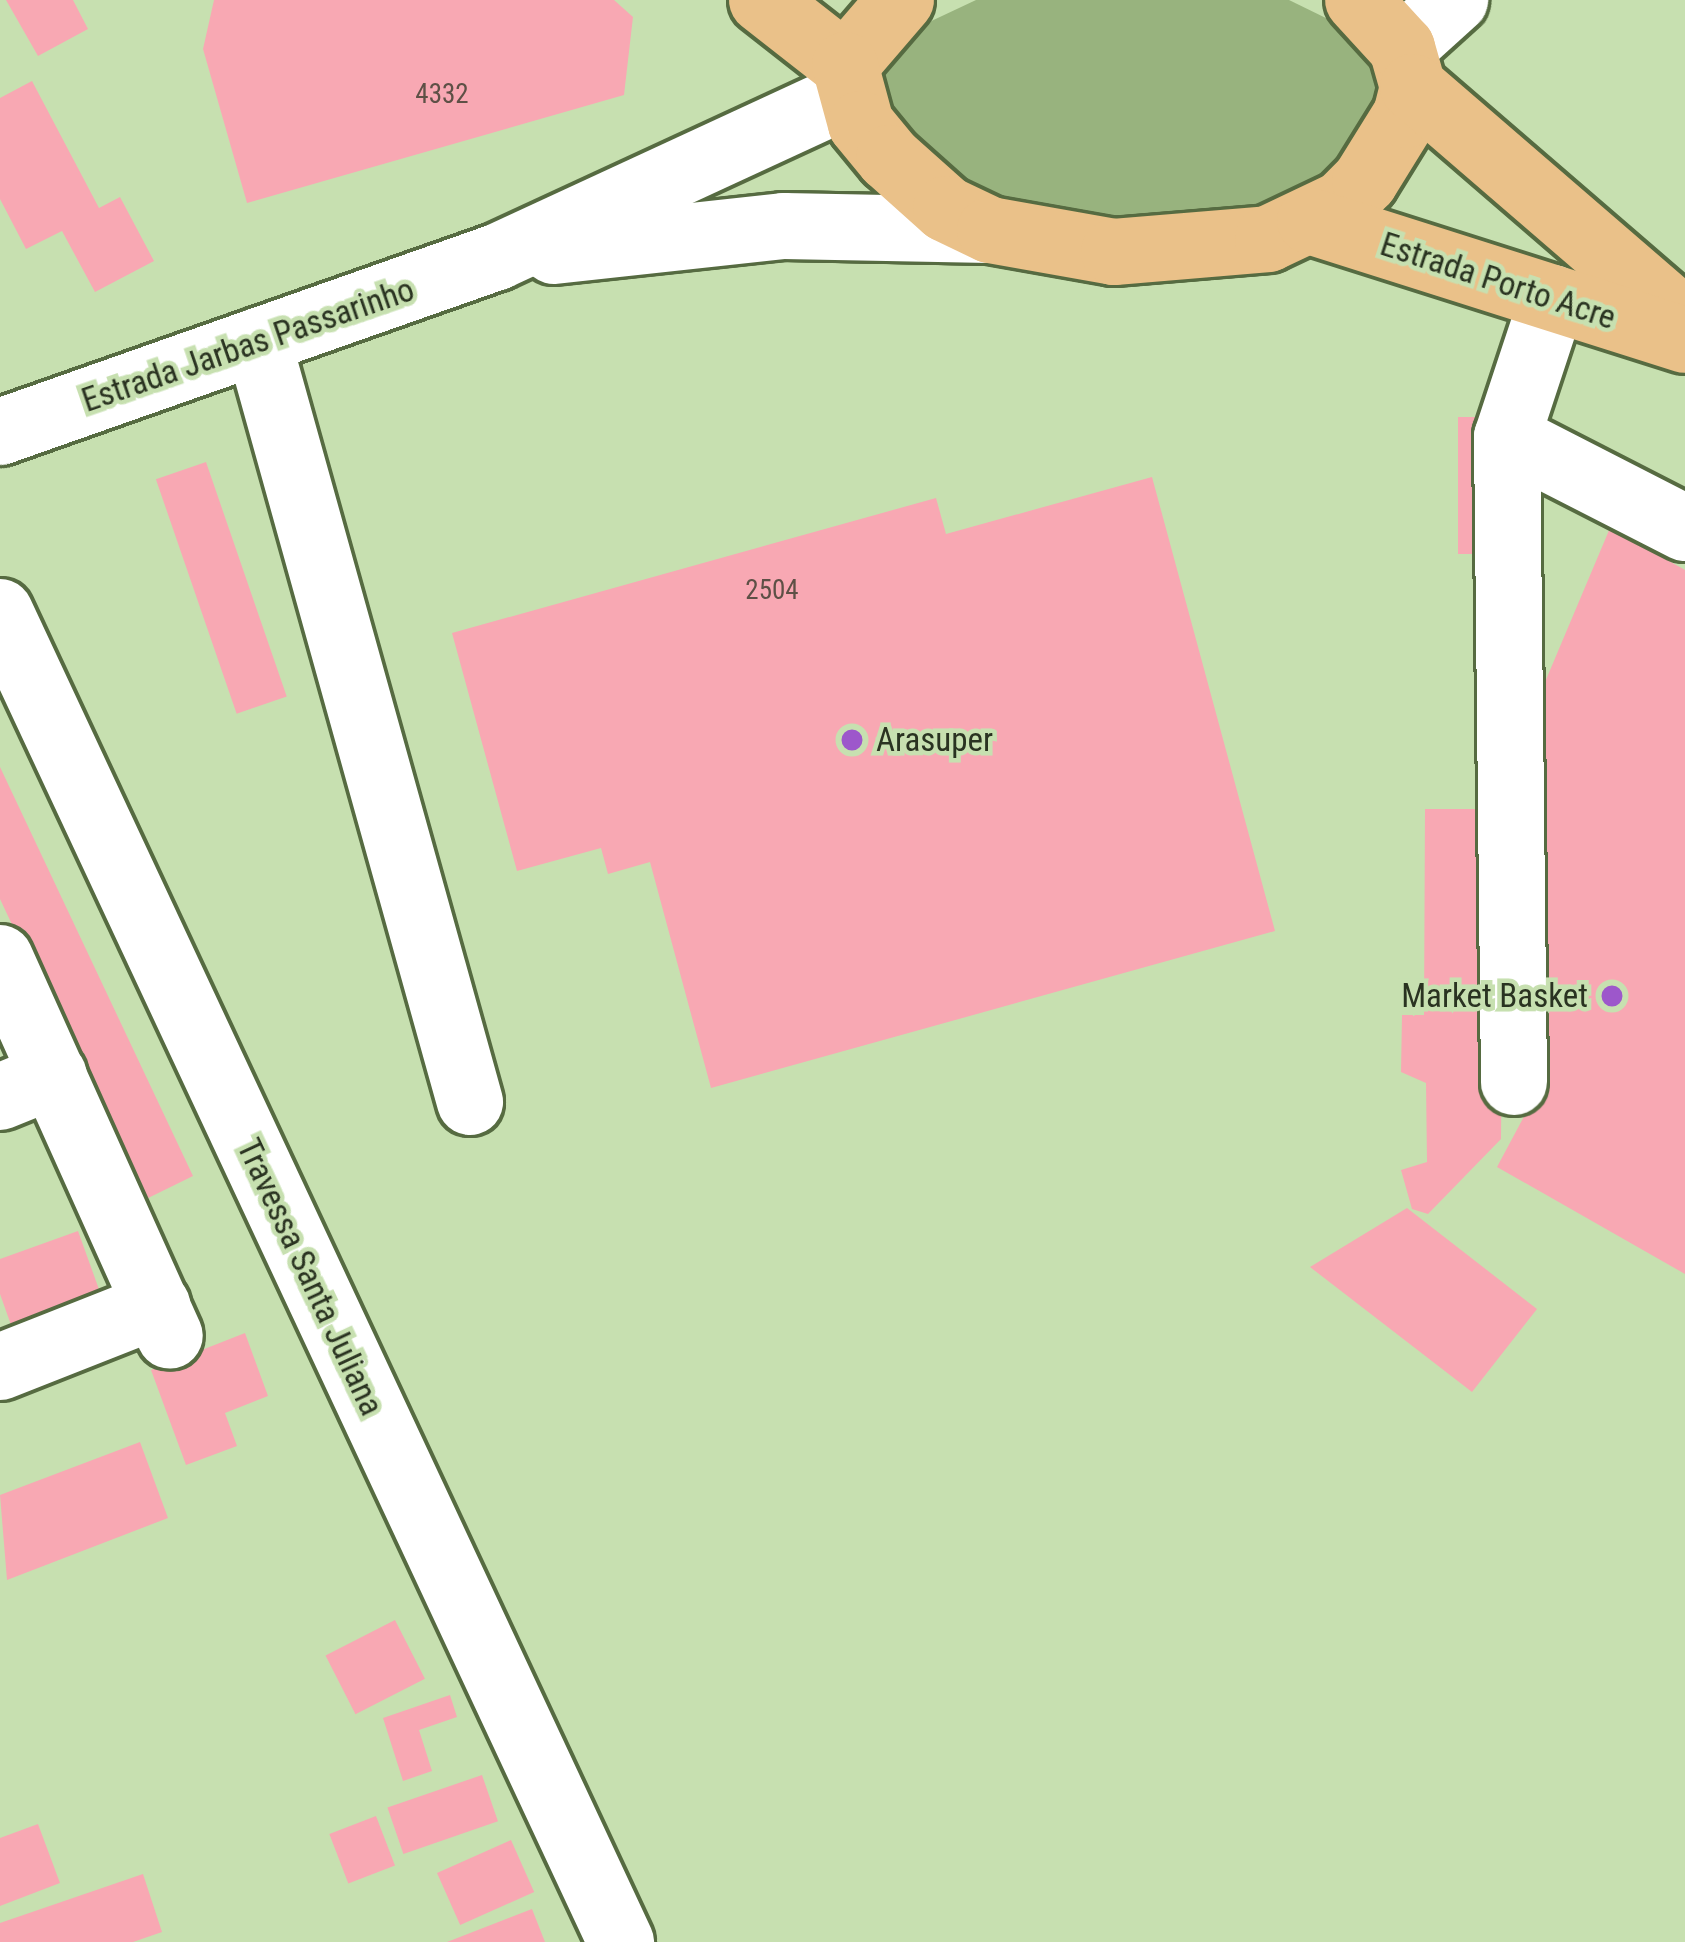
<!DOCTYPE html>
<style>
body{margin:0}
#map{position:relative;width:1685px;height:1942px;overflow:hidden;background:#c7e0b0;font-family:"Roboto Condensed",sans-serif}
div>[style]{position:absolute}
.green>*{inset:0;background:#98b37e}
.building>*{inset:0;background:#f8a8b3;transform-origin:0 0}
.roads{filter:drop-shadow(3px 0 #566b41) drop-shadow(-3px 0 #566b41) drop-shadow(0 3px #566b41) drop-shadow(0 -3px #566b41)}
.minor>*{height:66px;margin:-33px;padding:0 33px;transform-origin:33px;border-radius:33px;background:#fff}
.major>*{height:66px;margin:-33px;padding:0 33px;transform-origin:33px;border-radius:33px;background:#eac189}
.dots>*{width:33px;height:33px;translate:-50% -50%;box-sizing:border-box;border:6px solid #c7e0b0;border-radius:50%}
span{translate:-50% -50%;white-space:nowrap;text-align:center;line-height:1.15;-webkit-text-stroke:9px #c7e0b0;paint-order:stroke}
.number-label{font-size:27px;color:#5e5046}
.number-label span{-webkit-text-stroke-width:0}
.street-label{font-size:33px;color:#2a3321}
.poi-label{font-size:33px;color:#2a3321}
.left{translate:0 -50%;text-align:left}
.right{translate:-100% -50%;text-align:right}
</style>
<div id="map">
<div class="green">
<div style="clip-path:polygon(976px 0,1289px 0,1332px 21px,1356px 45px,1377px 78px,1375px 104px,1322px 177px,1259px 207px,1116px 218px,1001px 198px,963px 180px,914px 135px,889px 105px,879px 72px,925px 24px)"></div>
</div>
<div class="building">
<div style="clip-path:polygon(6px 0,73px 0,88px 29px,38px 56px)"></div>
<div style="clip-path:polygon(214px 0,614px 0,633px 17px,624px 95px,247px 203px,203px 49px)"></div>
<div style="clip-path:polygon(32px 81px,99px 208px,120px 197px,154px 261px,95px 292px,62px 231px,26px 249px,0 199px,0 98px)"></div>
<div style="left:1458px;top:417px;width:37px;height:137px"></div>
<div style="left:206px;top:462px;width:248px;height:53px;rotate:71deg"></div>
<div style="clip-path:polygon(1152px 477px,1275px 931px,711px 1088px,650px 862px,608px 874px,601px 848px,517px 871px,452px 633px,936px 498px,946px 534px)"></div>
<div style="clip-path:polygon(1610px 528px,1685px 570px,1685px 1274px,1497px 1167px,1535px 1096px,1537px 701px)"></div>
<div style="clip-path:polygon(0 767px,193px 1176px,142px 1201px,0 899px)"></div>
<div style="clip-path:polygon(1425px 809px,1504px 809px,1501px 1139px,1428px 1214px,1412px 1209px,1401px 1170px,1427px 1162px,1426px 1083px,1401px 1072px,1402px 1015px,1424px 1015px)"></div>
<div style="clip-path:polygon(1407px 1208px,1537px 1309px,1472px 1392px,1310px 1267px)"></div>
<div style="clip-path:polygon(78px 1231px,105px 1306px,16px 1339px,0 1294px,0 1259px)"></div>
<div style="clip-path:polygon(245px 1333px,268px 1396px,225px 1413px,237px 1446px,186px 1465px,151px 1370px)"></div>
<div style="clip-path:polygon(140px 1442px,168px 1518px,7px 1580px,0 1495px)"></div>
<div style="left:395px;top:1620px;width:66px;height:78px;rotate:63deg"></div>
<div style="clip-path:polygon(450px 1695px,457px 1717px,419px 1730px,432px 1771px,403px 1781px,383px 1718px)"></div>
<div style="left:482px;top:1775px;width:49px;height:100px;rotate:71deg"></div>
<div style="left:376px;top:1816px;width:53px;height:50px;rotate:69deg"></div>
<div style="clip-path:polygon(38px 1824px,60px 1883px,0 1906px,0 1838px)"></div>
<div style="left:511px;top:1840px;width:57px;height:81px;rotate:66deg"></div>
<div style="clip-path:polygon(143px 1874px,162px 1932px,133px 1942px,0 1942px,0 1923px)"></div>
<div style="clip-path:polygon(532px 1909px,545px 1942px,447px 1942px)"></div>
</div>
<div class="roads">
<div class="minor">
<div style="left:1402px;top:48px;width:72px;rotate:-42.2deg"></div>
<div style="left:554px;top:251px;width:231px;rotate:-6.2deg"></div>
<div style="left:784px;top:226px;width:206px;rotate:1.1deg"></div>
<div style="left:1553px;top:298px;width:146px;rotate:108.3deg"></div>
<div style="left:1507px;top:437px;width:200px;rotate:27.1deg"></div>
<div style="left:258px;top:341px;width:790px;rotate:74.43deg"></div>
<div style="left:0;top:432px;width:527px;rotate:-19.4deg"></div>
<div style="left:497px;top:257px;width:386px;rotate:-24.8deg"></div>
<div style="left:1507px;top:437px;width:645px;rotate:89.38deg"></div>
<div style="left:0;top:612px;width:1468px;rotate:64.97deg"></div>
<div style="left:0;top:958px;width:414px;rotate:65.8deg"></div>
<div style="left:0;top:1097px;width:58px;rotate:-22.2deg"></div>
<div style="left:0;top:1367px;width:169px;rotate:-21.5deg"></div>
</div>
<div class="major">
<div style="left:762px;top:0;width:105px;rotate:38.1deg"></div>
<div style="left:901px;top:0;width:86px;rotate:130.7deg"></div>
<div style="left:845px;top:65px;width:61px;rotate:74.8deg"></div>
<div style="left:861px;top:124px;width:44px;rotate:50.5deg"></div>
<div style="left:889px;top:158px;width:76px;rotate:41.8deg"></div>
<div style="left:946px;top:209px;width:49px;rotate:25.5deg"></div>
<div style="left:990px;top:230px;width:126px;rotate:10.1deg"></div>
<div style="left:1114px;top:252px;width:155px;rotate:-4.8deg"></div>
<div style="left:1268px;top:239px;width:82px;rotate:-25.3deg"></div>
<div style="left:1342px;top:204px;width:33px;rotate:-45deg"></div>
<div style="left:1365px;top:181px;width:78px;rotate:-58.2deg"></div>
<div style="left:1406px;top:115px;width:29px;rotate:-76deg"></div>
<div style="left:1413px;top:87px;width:41px;rotate:-105.8deg"></div>
<div style="left:1402px;top:48px;width:65px;rotate:-132.5deg"></div>
<div style="left:1413px;top:87px;width:359px;rotate:40.8deg"></div>
<div style="left:1310px;top:221px;width:393px;rotate:17.6deg"></div>
</div>
</div>
<div class="dots">
<div style="left:852px;top:740px;background:#9d57cb"></div>
<div style="left:1612px;top:996px;background:#9d57cb"></div>
</div>
<div class="number-label">
<span style="left:442px;top:95px">4332</span>
<span style="left:772px;top:591px">2504</span>
</div>
<div class="street-label">
<span style="left:1498px;top:281px;rotate:18deg">Estrada Porto Acre</span>
<span style="left:248px;top:345px;rotate:-19deg">Estrada Jarbas Passarinho</span>
<span style="left:310px;top:1277px;rotate:65deg">Travessa Santa Juliana</span>
</div>
<div class="poi-label">
<span class="left" style="left:876px;top:740px">Arasuper</span>
<span class="right" style="left:1588px;top:996px">Market Basket</span>
</div>
</div>
